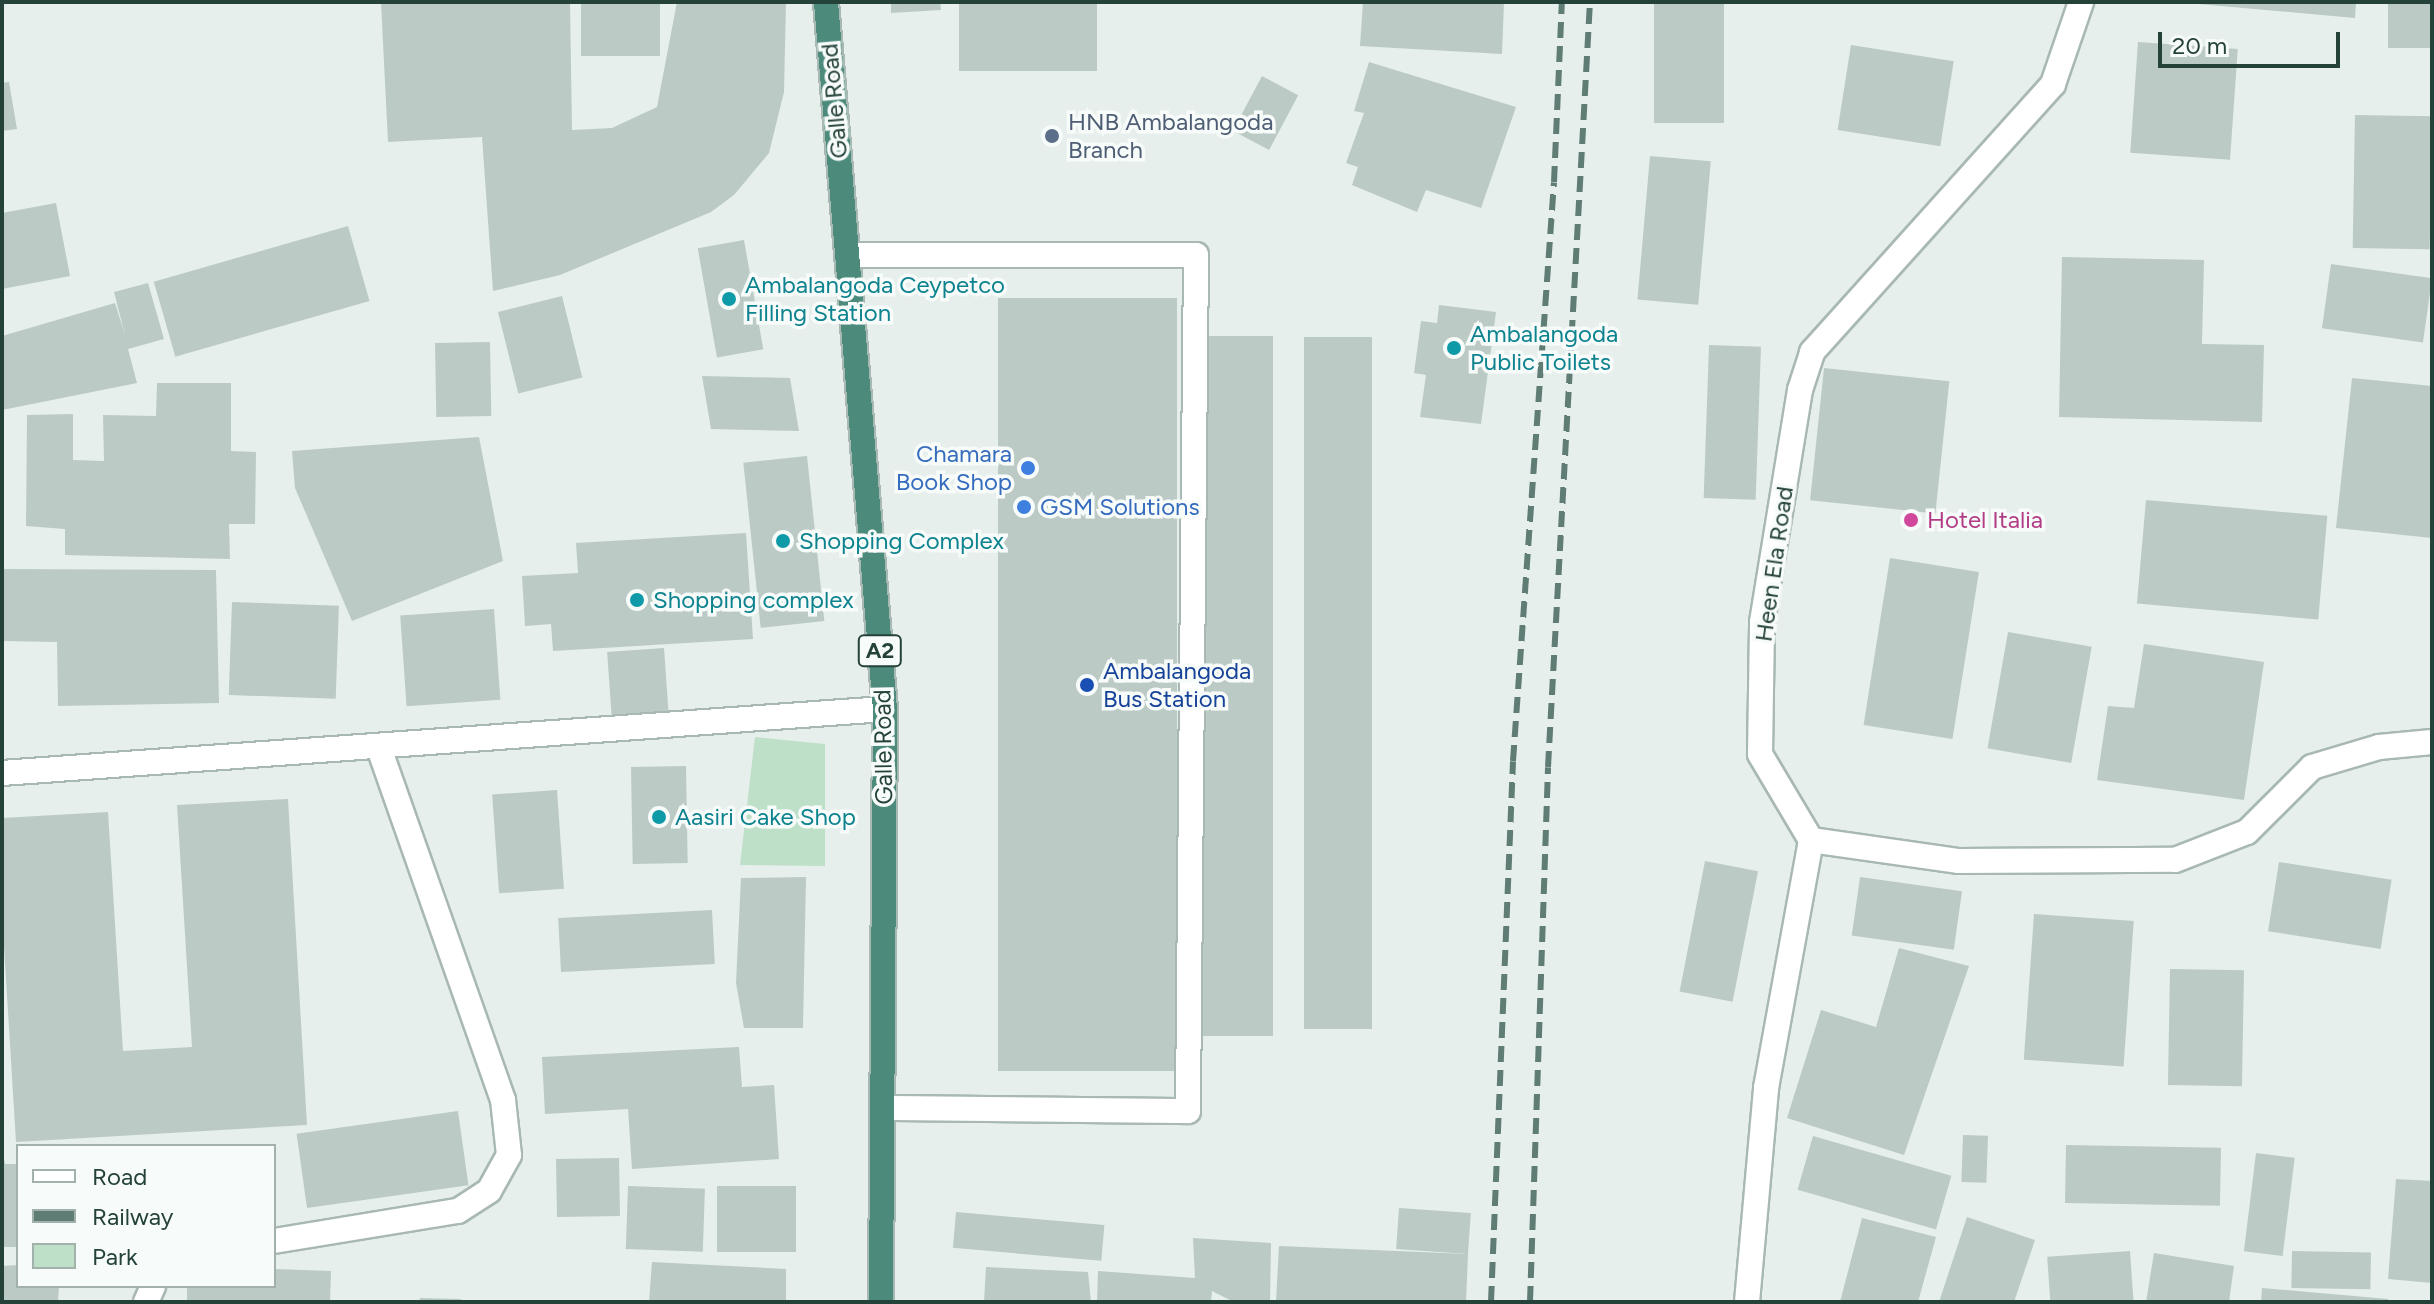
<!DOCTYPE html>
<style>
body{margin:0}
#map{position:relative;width:2434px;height:1304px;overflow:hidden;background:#e6efeb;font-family:Figtree,sans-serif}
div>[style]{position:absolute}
.green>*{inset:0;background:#bfe0c8}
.building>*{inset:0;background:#bbcac4;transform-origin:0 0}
.roads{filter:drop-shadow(2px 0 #a8b8b2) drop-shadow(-2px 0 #a8b8b2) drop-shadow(0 2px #a8b8b2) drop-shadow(0 -2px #a8b8b2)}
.service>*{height:24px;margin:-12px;padding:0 12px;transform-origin:12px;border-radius:12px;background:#fff}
.minor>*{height:24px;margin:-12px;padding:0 12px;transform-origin:12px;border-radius:12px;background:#fff}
.trunk>*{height:24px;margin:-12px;padding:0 12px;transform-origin:12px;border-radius:12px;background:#4c8a7c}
.rail>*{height:6px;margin-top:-3px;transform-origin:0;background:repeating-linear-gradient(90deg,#5f7d75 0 16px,transparent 0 24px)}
.dots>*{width:22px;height:22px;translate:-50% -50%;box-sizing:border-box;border:4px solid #f7fbf9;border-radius:50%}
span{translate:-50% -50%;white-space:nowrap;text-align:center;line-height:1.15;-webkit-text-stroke:7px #f7fbf9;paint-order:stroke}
.shield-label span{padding:2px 6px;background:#f7fbf9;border:2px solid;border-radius:6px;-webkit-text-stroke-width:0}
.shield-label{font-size:22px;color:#24423a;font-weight:700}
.street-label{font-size:24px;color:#24423a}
.service-label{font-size:24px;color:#4e5e75}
.left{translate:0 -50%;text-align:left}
.culture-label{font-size:24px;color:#0d838f}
.shop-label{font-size:24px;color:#366cbe}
.right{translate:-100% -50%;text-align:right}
.hotel-label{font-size:24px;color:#b23c85}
.transit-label{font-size:24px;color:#164399}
.frame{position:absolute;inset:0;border:4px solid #24423a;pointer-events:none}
.legend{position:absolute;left:16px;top:1144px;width:260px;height:144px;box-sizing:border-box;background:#f7fbf9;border:2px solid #a3b1ad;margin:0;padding:10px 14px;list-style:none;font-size:24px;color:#24423a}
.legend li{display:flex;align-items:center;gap:16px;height:40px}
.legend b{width:40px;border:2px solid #a3b1ad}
.scale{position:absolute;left:2158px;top:32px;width:182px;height:36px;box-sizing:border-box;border:4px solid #24423a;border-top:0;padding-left:10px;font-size:24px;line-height:28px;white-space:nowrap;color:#24423a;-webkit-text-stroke:6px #f7fbf9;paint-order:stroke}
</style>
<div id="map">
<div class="green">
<div style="clip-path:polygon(755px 737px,825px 744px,825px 866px,740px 865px)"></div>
</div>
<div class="building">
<div style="clip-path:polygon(570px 2px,572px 130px,612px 128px,657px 107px,677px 2px,786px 2px,784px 92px,769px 153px,734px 195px,711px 212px,560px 275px,493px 291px,482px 137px,388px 142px,381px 3px)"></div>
<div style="left:581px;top:2px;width:79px;height:54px"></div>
<div style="clip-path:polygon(891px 2px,940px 2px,941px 10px,891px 13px)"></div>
<div style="left:959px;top:2px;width:138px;height:69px"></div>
<div style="clip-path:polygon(1363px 2px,1504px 2px,1502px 54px,1360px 46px)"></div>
<div style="left:1654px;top:2px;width:70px;height:121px"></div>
<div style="clip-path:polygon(2176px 2px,2356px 2px,2355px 18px)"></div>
<div style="left:2388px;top:2px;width:44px;height:46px"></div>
<div style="left:2138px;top:42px;width:100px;height:111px;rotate:4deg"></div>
<div style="left:1851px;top:45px;width:104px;height:86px;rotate:9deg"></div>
<div style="clip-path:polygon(1369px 62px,1516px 107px,1481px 208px,1426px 190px,1417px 212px,1352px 185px,1358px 167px,1346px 163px,1364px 113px,1354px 111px)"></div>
<div style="left:1262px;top:76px;width:41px;height:62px;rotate:28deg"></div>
<div style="clip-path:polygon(9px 82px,17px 129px,2px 131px,2px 83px)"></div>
<div style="left:2355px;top:115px;width:77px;height:133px;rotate:1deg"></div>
<div style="left:1650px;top:156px;width:61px;height:144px;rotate:5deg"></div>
<div style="clip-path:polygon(56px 203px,70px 276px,2px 289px,2px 213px)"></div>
<div style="left:348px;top:226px;width:78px;height:202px;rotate:74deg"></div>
<div style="left:744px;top:240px;width:111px;height:47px;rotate:80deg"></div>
<div style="clip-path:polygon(2062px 257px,2204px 260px,2202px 344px,2264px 345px,2262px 422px,2059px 417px)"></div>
<div style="left:2331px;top:264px;width:102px;height:65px;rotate:8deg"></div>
<div style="clip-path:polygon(148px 283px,164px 339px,128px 349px,137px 383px,2px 410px,2px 336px,115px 303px,125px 335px,114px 292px)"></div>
<div style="left:562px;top:296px;width:84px;height:66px;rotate:76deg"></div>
<div style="left:998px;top:298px;width:179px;height:773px"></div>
<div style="clip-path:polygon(1439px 305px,1496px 312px,1481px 424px,1420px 417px,1426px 375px,1414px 373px,1421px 321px,1437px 323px)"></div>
<div style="left:1201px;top:336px;width:72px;height:700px"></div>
<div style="left:1304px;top:337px;width:68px;height:692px"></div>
<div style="left:490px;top:342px;width:74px;height:55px;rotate:89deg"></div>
<div style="left:1709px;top:345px;width:52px;height:153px;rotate:2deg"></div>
<div style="left:1824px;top:368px;width:126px;height:133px;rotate:6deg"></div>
<div style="clip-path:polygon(702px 376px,790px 378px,799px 431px,711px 429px)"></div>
<div style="clip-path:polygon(2352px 378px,2432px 386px,2432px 538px,2336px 528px)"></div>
<div style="clip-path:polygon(157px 383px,231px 383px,231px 451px,256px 452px,255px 524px,229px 524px,230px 559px,65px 555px,65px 529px,26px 526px,27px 415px,73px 414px,73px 460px,104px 461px,103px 415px,156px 416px)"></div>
<div style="clip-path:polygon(479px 437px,503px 561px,352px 621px,295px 488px,292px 451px)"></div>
<div style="left:807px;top:456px;width:166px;height:64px;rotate:84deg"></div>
<div style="left:2146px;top:500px;width:182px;height:104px;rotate:5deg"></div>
<div style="clip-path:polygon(746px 533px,753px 639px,553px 651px,551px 624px,525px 626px,522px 576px,578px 573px,576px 543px)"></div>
<div style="left:1890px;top:558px;width:90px;height:169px;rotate:9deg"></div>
<div style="clip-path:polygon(2px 569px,216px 570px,219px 703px,58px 706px,57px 642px,2px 641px)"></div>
<div style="left:232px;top:602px;width:107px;height:93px;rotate:2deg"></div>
<div style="left:494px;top:609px;width:91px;height:94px;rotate:86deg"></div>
<div style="left:2008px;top:632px;width:85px;height:118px;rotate:10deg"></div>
<div style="clip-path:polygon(2144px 644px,2264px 662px,2244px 800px,2097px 780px,2108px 706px,2134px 708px)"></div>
<div style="left:664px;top:648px;width:64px;height:57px;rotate:86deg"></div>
<div style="left:686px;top:766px;width:97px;height:55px;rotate:89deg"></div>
<div style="left:557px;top:790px;width:99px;height:65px;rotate:86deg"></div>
<div style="clip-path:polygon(288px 799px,307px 1125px,16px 1142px,2px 914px,2px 818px,108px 812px,123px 1051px,192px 1047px,177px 805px)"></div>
<div style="left:1705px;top:861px;width:54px;height:133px;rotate:11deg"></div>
<div style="left:2279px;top:862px;width:114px;height:70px;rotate:9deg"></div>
<div style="clip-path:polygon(806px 877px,803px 1028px,744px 1028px,736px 983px,741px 878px)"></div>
<div style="left:1860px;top:877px;width:103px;height:59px;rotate:8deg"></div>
<div style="left:712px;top:910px;width:54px;height:154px;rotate:87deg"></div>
<div style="left:2034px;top:914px;width:100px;height:146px;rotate:4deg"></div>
<div style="clip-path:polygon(1899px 948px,1969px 966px,1904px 1155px,1787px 1118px,1821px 1010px,1876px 1027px)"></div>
<div style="left:2170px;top:969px;width:74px;height:116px;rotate:1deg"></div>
<div style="clip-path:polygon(739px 1047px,742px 1087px,774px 1085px,779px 1159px,632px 1169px,628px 1109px,545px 1114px,542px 1057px)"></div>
<div style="left:458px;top:1111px;width:75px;height:163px;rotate:82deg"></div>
<div style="left:1963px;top:1135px;width:25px;height:47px;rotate:2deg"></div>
<div style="left:1813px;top:1136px;width:144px;height:56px;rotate:16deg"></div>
<div style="left:2066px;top:1145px;width:155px;height:58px;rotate:1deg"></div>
<div style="clip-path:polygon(2px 1149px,5px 1164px,18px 1164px,18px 1247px,2px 1247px)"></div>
<div style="left:2256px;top:1153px;width:39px;height:99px;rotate:7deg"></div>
<div style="left:619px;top:1158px;width:58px;height:63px;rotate:89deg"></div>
<div style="clip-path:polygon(2396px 1179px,2432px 1181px,2432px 1283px,2388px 1279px)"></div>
<div style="left:628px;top:1186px;width:77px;height:63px;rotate:2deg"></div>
<div style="left:717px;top:1186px;width:79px;height:66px"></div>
<div style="left:1399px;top:1208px;width:72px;height:41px;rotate:4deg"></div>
<div style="left:956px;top:1212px;width:149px;height:36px;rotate:5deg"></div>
<div style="clip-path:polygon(1967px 1217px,2035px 1240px,2014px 1302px,1939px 1302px)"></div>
<div style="clip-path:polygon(1862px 1218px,1936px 1237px,1918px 1302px,1840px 1302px)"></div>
<div style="clip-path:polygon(1193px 1238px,1271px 1243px,1270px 1302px,1234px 1302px,1212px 1291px,1211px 1302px,1097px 1302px,1098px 1271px,1195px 1278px)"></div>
<div style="clip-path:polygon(1279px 1246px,1468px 1254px,1466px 1302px,1276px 1302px)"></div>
<div style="left:2130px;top:1251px;width:51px;height:83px;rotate:86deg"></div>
<div style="left:2292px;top:1251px;width:79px;height:37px;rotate:1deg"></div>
<div style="clip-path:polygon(2154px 1253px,2234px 1266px,2229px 1302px,2146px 1302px)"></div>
<div style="clip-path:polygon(652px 1262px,786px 1269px,786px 1302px,649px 1302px)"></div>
<div style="clip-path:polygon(18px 1265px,18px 1286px,59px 1286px,58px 1302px,2px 1302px,2px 1266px)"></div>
<div style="clip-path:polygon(986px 1267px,1088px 1272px,1091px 1302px,984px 1302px)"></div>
<div style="clip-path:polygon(274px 1269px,331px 1271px,330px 1302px,187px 1302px,187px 1286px,274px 1286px)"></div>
<div style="clip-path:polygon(2262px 1288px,2388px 1299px,2388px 1302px,2261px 1302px)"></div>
<div style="clip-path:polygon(420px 1298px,461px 1299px,461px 1302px,419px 1302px)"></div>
</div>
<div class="roads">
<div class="service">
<div style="left:847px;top:255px;width:349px"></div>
<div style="left:1196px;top:255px;width:856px;rotate:90.54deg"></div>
<div style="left:1188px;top:1111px;width:306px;rotate:-179.4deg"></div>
</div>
<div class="minor">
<div style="left:2px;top:773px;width:885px;rotate:-4.15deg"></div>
<div style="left:1811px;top:840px;width:148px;rotate:8.1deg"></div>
<div style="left:1958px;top:861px;width:217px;rotate:-0.3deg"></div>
<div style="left:2175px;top:860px;width:77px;rotate:-21.3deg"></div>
<div style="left:2247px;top:832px;width:92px;rotate:-45deg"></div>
<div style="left:2312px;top:767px;width:70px;rotate:-16.6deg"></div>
<div style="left:2379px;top:747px;width:53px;rotate:-5.4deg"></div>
<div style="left:274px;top:1241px;width:186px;rotate:-9.3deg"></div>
<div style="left:458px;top:1211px;width:37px;rotate:-33deg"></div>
<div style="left:489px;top:1191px;width:41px;rotate:-60.9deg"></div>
<div style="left:509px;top:1155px;width:55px;rotate:-96.2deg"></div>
<div style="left:503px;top:1100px;width:373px;rotate:-109.4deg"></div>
<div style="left:146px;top:1302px;width:17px;rotate:-66deg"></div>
<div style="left:1747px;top:1302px;width:215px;rotate:-84.9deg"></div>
<div style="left:1766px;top:1088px;width:252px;rotate:-79.7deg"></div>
<div style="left:1811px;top:840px;width:100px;rotate:-120.7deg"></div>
<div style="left:1760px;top:754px;width:132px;rotate:-89.1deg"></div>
<div style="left:1762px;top:622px;width:235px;rotate:-80.7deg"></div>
<div style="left:1800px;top:390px;width:40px;rotate:-72deg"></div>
<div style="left:1812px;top:352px;width:360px;rotate:-48deg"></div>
<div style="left:2053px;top:84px;width:87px;rotate:-71.1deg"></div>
</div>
<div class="trunk">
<div style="left:826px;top:2px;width:709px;rotate:85.23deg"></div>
<div style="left:885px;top:709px;width:593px;rotate:90.39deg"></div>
</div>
</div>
<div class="rail">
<div style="left:1491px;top:1302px;width:541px;rotate:-87.67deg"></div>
<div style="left:1513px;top:761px;width:580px;rotate:-85.95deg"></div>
<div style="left:1554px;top:182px;width:180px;rotate:-87.5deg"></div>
<div style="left:1530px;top:1302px;width:535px;rotate:-88.07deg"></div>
<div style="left:1548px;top:767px;width:766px;rotate:-86.86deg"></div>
</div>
<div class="dots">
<div style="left:1052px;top:136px;background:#5c6f8a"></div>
<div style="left:729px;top:299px;background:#0f9aa8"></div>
<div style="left:1454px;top:348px;background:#0f9aa8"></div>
<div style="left:1028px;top:468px;background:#3f7fe0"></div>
<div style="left:1024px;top:507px;background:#3f7fe0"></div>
<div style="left:1911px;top:520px;background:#d1479c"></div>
<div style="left:783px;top:541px;background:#0f9aa8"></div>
<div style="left:637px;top:600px;background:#0f9aa8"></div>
<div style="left:1087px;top:685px;background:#1a4fb4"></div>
<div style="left:659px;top:817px;background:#0f9aa8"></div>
</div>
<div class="shield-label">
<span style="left:880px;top:651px">A2</span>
</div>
<div class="street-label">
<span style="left:834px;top:101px;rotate:-95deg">Galle Road</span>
<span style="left:1774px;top:564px;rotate:-82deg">Heen Ela Road</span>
<span style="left:883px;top:747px;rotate:-91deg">Galle Road</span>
</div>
<div class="service-label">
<span class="left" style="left:1068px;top:136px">HNB Ambalangoda<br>Branch</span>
</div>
<div class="culture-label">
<span class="left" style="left:745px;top:299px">Ambalangoda Ceypetco<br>Filling Station</span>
<span class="left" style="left:1470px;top:348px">Ambalangoda<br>Public Toilets</span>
<span class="left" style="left:799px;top:541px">Shopping Complex</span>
<span class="left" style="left:653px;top:600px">Shopping complex</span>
<span class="left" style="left:675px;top:817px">Aasiri Cake Shop</span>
</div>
<div class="shop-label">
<span class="right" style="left:1012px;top:468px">Chamara<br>Book Shop</span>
<span class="left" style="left:1040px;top:507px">GSM Solutions</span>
</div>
<div class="hotel-label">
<span class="left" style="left:1927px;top:520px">Hotel Italia</span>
</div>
<div class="transit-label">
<span class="left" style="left:1103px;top:685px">Ambalangoda<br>Bus Station</span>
</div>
<div class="frame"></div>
<ul class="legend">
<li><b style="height:10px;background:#fff"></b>Road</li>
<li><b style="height:10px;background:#5f7d75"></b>Railway</li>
<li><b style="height:22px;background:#bfe0c8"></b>Park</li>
</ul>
<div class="scale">20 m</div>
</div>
